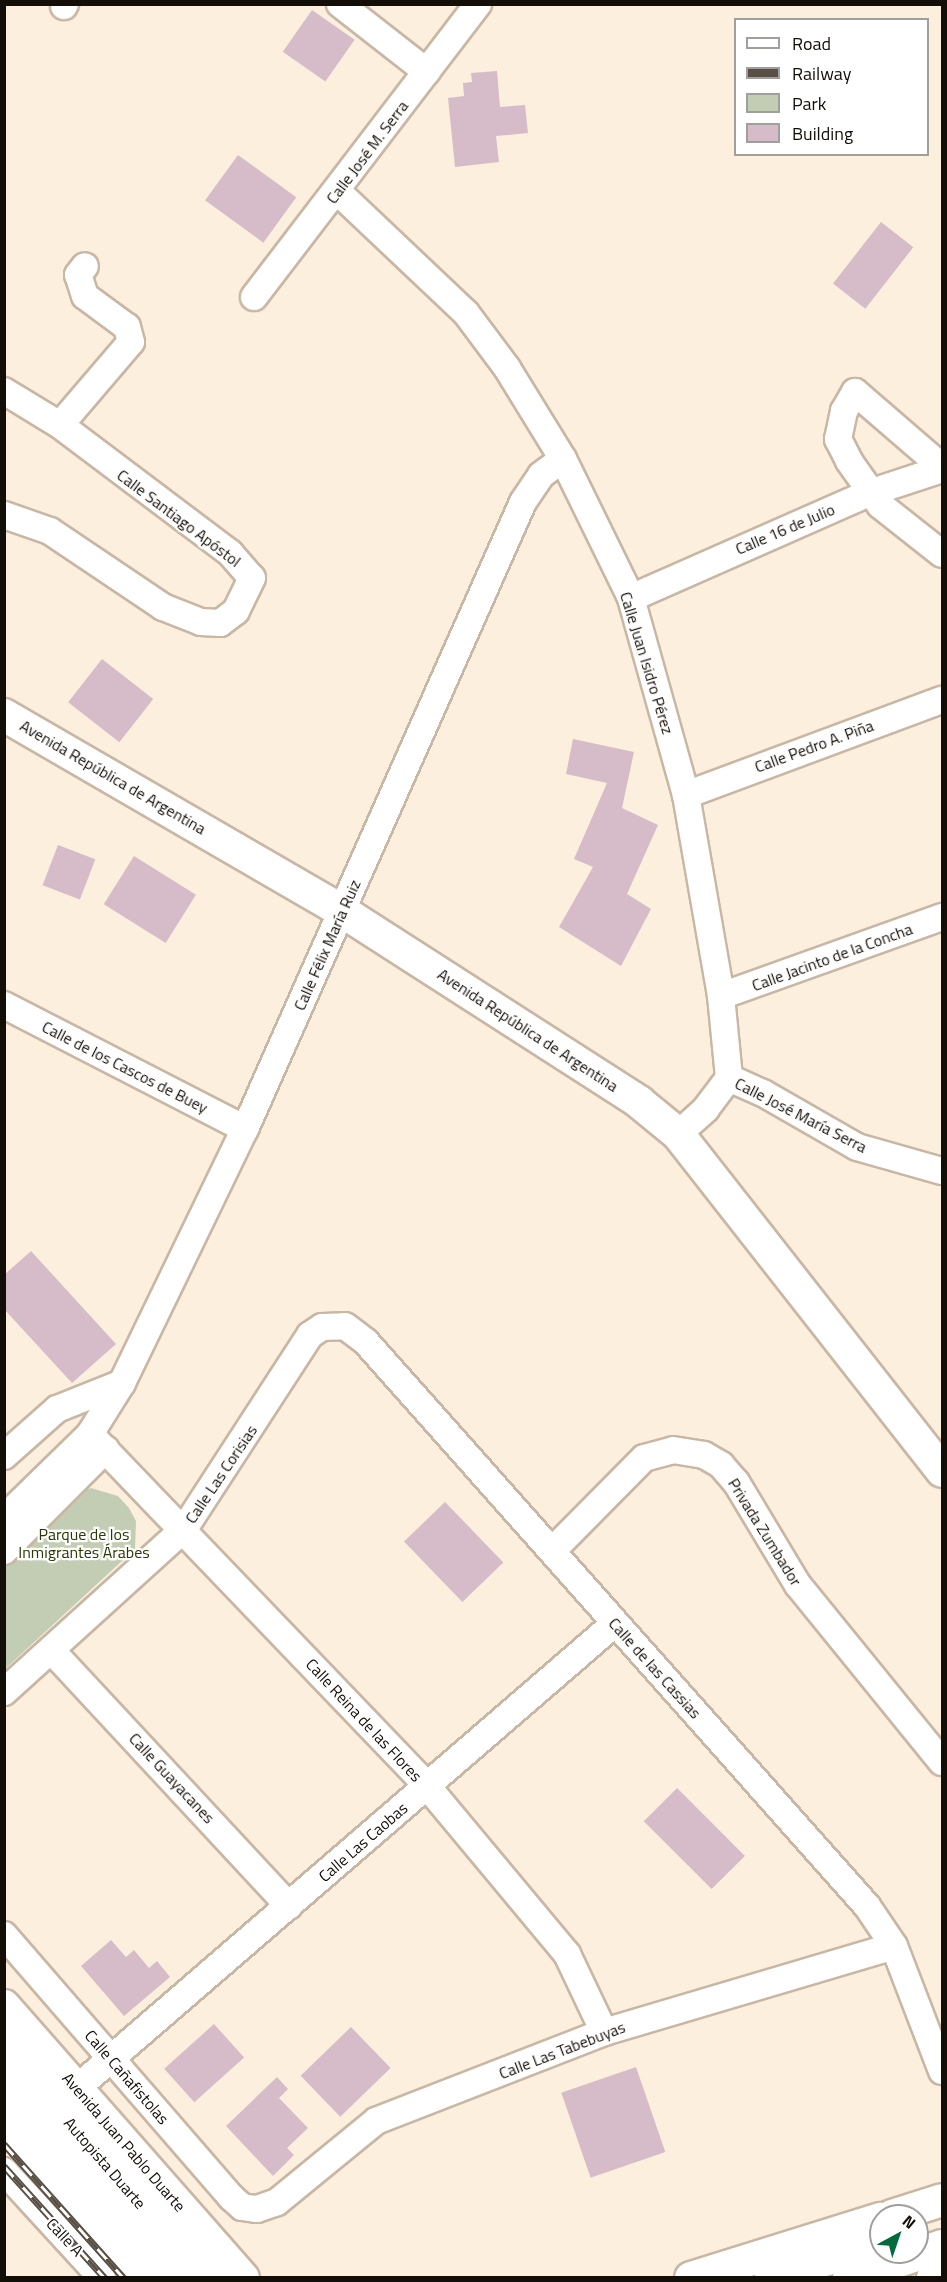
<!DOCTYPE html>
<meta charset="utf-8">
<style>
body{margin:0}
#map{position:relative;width:947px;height:2282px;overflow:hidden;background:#fcefde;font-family:"Titillium Web",sans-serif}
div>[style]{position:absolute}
.green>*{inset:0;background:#c3cdb4}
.building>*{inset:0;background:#d6bcc8;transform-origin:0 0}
.roads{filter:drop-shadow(2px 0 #c8b7a4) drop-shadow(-2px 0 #c8b7a4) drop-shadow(0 2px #c8b7a4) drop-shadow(0 -2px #c8b7a4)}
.minor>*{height:26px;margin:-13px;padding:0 13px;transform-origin:13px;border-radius:13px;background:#fff}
.major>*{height:32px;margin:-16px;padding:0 16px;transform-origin:16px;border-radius:16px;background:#fff}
.highway>*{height:33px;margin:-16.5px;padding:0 16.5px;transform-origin:16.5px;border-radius:16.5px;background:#fff}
.rail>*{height:7px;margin-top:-3.5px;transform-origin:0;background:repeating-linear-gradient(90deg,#fff 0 14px,#585046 0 28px);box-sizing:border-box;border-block:2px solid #585046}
span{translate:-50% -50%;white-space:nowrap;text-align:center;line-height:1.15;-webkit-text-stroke:4.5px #fff;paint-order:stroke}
.street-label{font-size:16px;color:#140e08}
.park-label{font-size:16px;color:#293900}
.frame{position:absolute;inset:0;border:6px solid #140e08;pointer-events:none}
.legend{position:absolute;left:734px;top:18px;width:195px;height:138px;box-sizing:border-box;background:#fff;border:2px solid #a19f9c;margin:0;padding:8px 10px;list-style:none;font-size:18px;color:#140e08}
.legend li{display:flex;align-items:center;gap:12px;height:30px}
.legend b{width:30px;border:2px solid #a19f9c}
.north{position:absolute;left:869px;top:2204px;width:60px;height:60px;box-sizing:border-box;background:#fff;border:2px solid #a19f9c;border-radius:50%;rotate:40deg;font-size:16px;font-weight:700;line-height:24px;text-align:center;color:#140e08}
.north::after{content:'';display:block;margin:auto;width:21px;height:27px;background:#046a40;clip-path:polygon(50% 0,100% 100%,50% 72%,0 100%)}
</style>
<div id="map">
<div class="green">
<div style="clip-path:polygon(91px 1488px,118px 1496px,129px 1508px,136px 1521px,135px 1549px,5px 1669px,5px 1566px,78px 1493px)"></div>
</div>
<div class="building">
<div style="left:312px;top:10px;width:52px;height:51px;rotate:35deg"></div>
<div style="clip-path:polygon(497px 71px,500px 107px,525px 105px,528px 133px,496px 136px,499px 162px,455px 167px,448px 98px,464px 96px,463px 83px,472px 82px,471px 73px)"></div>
<div style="left:238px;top:155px;width:72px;height:56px;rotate:36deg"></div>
<div style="left:881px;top:222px;width:41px;height:78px;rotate:38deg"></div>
<div style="left:102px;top:659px;width:65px;height:55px;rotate:38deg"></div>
<div style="clip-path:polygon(573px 739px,634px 752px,622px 808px,658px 825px,627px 894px,651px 909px,621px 966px,559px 927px,593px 867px,574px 859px,607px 783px,566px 774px)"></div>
<div style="left:58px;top:845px;width:40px;height:43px;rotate:21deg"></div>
<div style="left:134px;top:856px;width:73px;height:57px;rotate:32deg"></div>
<div style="clip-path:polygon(31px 1251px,116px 1344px,72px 1383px,4px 1309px,4px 1275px)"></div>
<div style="left:445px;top:1502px;width:84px;height:57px;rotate:46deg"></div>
<div style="left:677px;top:1788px;width:96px;height:47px;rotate:45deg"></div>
<div style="clip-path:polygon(111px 1940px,126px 1957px,134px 1950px,149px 1968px,157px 1961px,170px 1977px,124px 2016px,81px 1966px)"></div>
<div style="left:214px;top:2024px;width:45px;height:67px;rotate:48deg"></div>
<div style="left:351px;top:2027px;width:57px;height:70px;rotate:46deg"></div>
<div style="left:636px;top:2067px;width:90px;height:79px;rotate:71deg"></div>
<div style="clip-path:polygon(277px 2077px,288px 2089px,279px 2098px,308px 2128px,287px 2148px,294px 2155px,273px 2176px,226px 2126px)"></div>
</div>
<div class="roads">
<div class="minor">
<div style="left:340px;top:4px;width:110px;rotate:38deg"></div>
<div style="left:64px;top:6px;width:2px;rotate:-63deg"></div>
<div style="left:338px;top:192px;width:176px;rotate:43.4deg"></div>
<div style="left:466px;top:313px;width:69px;rotate:53.3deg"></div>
<div style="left:507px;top:368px;width:107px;rotate:58.4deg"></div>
<div style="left:563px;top:459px;width:155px;rotate:63.9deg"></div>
<div style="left:631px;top:598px;width:205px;rotate:74.4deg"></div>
<div style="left:686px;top:795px;width:204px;rotate:80.1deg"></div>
<div style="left:721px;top:996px;width:82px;rotate:84.4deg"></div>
<div style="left:729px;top:1078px;width:39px;rotate:127deg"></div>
<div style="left:706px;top:1109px;width:38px;rotate:138deg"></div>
<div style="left:254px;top:297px;width:369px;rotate:-52.6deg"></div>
<div style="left:4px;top:391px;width:66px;rotate:31.3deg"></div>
<div style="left:60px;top:425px;width:213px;rotate:37deg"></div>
<div style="left:230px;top:553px;width:33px;rotate:49deg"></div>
<div style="left:252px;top:578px;width:37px;rotate:116deg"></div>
<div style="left:236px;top:611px;width:20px;rotate:143deg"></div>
<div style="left:220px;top:623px;width:19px;rotate:-177deg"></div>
<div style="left:201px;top:622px;width:41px;rotate:-158.5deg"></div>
<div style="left:163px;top:607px;width:136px;rotate:-146.1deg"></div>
<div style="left:50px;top:531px;width:49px;rotate:-160.8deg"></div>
<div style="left:60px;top:425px;width:109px;rotate:-49.5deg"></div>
<div style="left:131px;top:342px;width:16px;rotate:-105deg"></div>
<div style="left:127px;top:327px;width:52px;rotate:-143.6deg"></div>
<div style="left:85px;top:296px;width:22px;rotate:-108deg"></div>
<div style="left:78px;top:275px;width:11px;rotate:-52deg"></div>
<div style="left:942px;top:467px;width:115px;rotate:-139.2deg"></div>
<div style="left:855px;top:392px;width:22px;rotate:120deg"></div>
<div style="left:844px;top:411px;width:29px;rotate:102deg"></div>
<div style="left:838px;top:439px;width:25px;rotate:63deg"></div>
<div style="left:849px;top:461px;width:54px;rotate:54.8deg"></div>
<div style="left:880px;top:505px;width:79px;rotate:38.3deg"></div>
<div style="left:631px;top:598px;width:260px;rotate:-23.8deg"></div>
<div style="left:869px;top:493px;width:77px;rotate:-18.2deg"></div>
<div style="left:686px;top:795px;width:273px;rotate:-20.4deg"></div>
<div style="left:721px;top:996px;width:235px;rotate:-19.7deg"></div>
<div style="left:4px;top:1005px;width:271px;rotate:27.2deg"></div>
<div style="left:729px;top:1078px;width:37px;rotate:24deg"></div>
<div style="left:763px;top:1093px;width:108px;rotate:29.9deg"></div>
<div style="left:857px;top:1147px;width:88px;rotate:15.8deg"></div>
<div style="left:90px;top:1434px;width:487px;rotate:46.2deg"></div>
<div style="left:427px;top:1786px;width:219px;rotate:50.2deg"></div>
<div style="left:567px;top:1954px;width:86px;rotate:64.6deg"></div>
<div style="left:4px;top:1456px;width:71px;rotate:-41.6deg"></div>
<div style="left:57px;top:1409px;width:70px;rotate:-21.8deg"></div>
<div style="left:4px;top:1518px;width:120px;rotate:-44.3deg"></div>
<div style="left:90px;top:1434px;width:60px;rotate:-57.9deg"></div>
<div style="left:122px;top:1383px;width:282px;rotate:-64.2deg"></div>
<div style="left:245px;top:1129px;width:686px;rotate:-66.09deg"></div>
<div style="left:523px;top:502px;width:32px;rotate:-56deg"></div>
<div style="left:541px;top:475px;width:27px;rotate:-36deg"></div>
<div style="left:4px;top:1551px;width:144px;rotate:-45deg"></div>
<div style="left:552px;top:1551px;width:131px;rotate:-45.3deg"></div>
<div style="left:644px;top:1458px;width:30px;rotate:-15deg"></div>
<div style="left:673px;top:1450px;width:31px;rotate:9deg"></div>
<div style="left:704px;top:1455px;width:20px;rotate:30deg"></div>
<div style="left:721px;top:1465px;width:23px;rotate:49deg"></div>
<div style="left:736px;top:1482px;width:120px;rotate:59deg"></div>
<div style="left:798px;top:1585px;width:228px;rotate:50.9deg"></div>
<div style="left:52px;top:1651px;width:348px;rotate:47.1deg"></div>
<div style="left:4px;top:1692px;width:243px;rotate:-42.2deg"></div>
<div style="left:184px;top:1529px;width:231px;rotate:-57deg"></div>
<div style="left:310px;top:1335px;width:14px;rotate:-34deg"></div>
<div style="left:322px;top:1327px;width:23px;rotate:-2deg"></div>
<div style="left:345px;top:1326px;width:26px;rotate:37deg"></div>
<div style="left:366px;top:1342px;width:754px;rotate:48.39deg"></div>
<div style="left:867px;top:1906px;width:48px;rotate:56deg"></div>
<div style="left:894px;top:1946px;width:134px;rotate:69deg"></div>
<div style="left:4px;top:1935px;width:347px;rotate:49.1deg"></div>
<div style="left:231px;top:2197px;width:15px;rotate:42deg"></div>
<div style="left:242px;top:2207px;width:15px;rotate:8deg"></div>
<div style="left:257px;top:2209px;width:21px;rotate:-19deg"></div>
<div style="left:277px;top:2202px;width:128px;rotate:-39.3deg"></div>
<div style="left:376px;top:2121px;width:245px;rotate:-21.3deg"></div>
<div style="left:604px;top:2032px;width:302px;rotate:-16.5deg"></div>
<div style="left:77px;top:2088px;width:710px;rotate:-40.83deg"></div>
<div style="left:4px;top:2171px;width:145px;rotate:47.5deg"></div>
</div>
<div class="major">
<div style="left:4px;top:715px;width:391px;rotate:30.1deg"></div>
<div style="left:342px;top:911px;width:353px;rotate:32.7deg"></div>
<div style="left:639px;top:1102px;width:50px;rotate:39.4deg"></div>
<div style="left:678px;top:1134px;width:428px;rotate:51.9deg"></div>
<div style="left:4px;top:2006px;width:362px;rotate:48.7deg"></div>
<div style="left:4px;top:2116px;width:217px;rotate:48.2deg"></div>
<div style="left:892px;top:2216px;width:52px;rotate:-17.7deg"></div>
<div style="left:691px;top:2278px;width:199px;rotate:-17.3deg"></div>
<div style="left:771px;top:2278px;width:115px;rotate:-18.7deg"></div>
<div style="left:849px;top:2278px;width:98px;rotate:-19deg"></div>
<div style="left:933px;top:2278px;width:10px;rotate:-24deg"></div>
</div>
<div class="highway">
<div style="left:4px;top:2048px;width:306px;rotate:48.7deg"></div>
<div style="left:4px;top:2086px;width:255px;rotate:48.8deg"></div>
</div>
</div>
<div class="rail">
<div style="left:4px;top:2144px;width:180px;rotate:48.2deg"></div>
<div style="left:4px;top:2166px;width:151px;rotate:48deg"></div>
</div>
<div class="street-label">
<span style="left:367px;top:152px;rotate:-53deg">Calle José M. Serra</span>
<span style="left:179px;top:518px;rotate:37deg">Calle Santiago Apóstol</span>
<span style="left:785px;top:529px;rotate:-23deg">Calle 16 de Julio</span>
<span style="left:647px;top:663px;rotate:73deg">Calle Juan Isidro Pérez</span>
<span style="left:814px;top:746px;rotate:-20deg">Calle Pedro A. Piña</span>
<span style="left:113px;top:777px;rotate:30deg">Avenida República de Argentina</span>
<span style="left:327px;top:945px;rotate:-66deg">Calle Félix María Ruiz</span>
<span style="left:832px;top:957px;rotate:-20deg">Calle Jacinto de la Concha</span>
<span style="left:528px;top:1030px;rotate:33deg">Avenida República de Argentina</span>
<span style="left:125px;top:1067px;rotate:27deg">Calle de los Cascos de Buey</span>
<span style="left:801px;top:1115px;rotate:27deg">Calle José María Serra</span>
<span style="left:221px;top:1474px;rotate:-56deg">Calle Las Corisias</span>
<span style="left:765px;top:1532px;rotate:58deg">Privada Zumbador</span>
<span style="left:655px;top:1668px;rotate:48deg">Calle de las Cassias</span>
<span style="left:364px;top:1720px;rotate:47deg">Calle Reina de las Flores</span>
<span style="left:172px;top:1778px;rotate:47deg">Calle Guayacanes</span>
<span style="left:363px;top:1842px;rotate:-41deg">Calle Las Caobas</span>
<span style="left:562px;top:2050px;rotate:-21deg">Calle Las Tabebuyas</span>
<span style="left:127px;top:2077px;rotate:49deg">Calle Cañafistolas</span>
<span style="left:124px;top:2142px;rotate:49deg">Avenida Juan Pablo Duarte</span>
<span style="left:105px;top:2163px;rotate:49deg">Autopista Duarte</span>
<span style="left:65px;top:2237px;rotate:47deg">Calle A</span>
</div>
<div class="park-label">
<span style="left:84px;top:1543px">Parque de los<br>Inmigrantes Árabes</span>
</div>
<div class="frame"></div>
<ul class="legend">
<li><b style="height:8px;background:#fff"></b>Road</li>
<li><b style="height:8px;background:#585046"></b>Railway</li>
<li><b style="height:16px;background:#c3cdb4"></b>Park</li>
<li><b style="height:16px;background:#d6bcc8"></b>Building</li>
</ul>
<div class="north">N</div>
</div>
